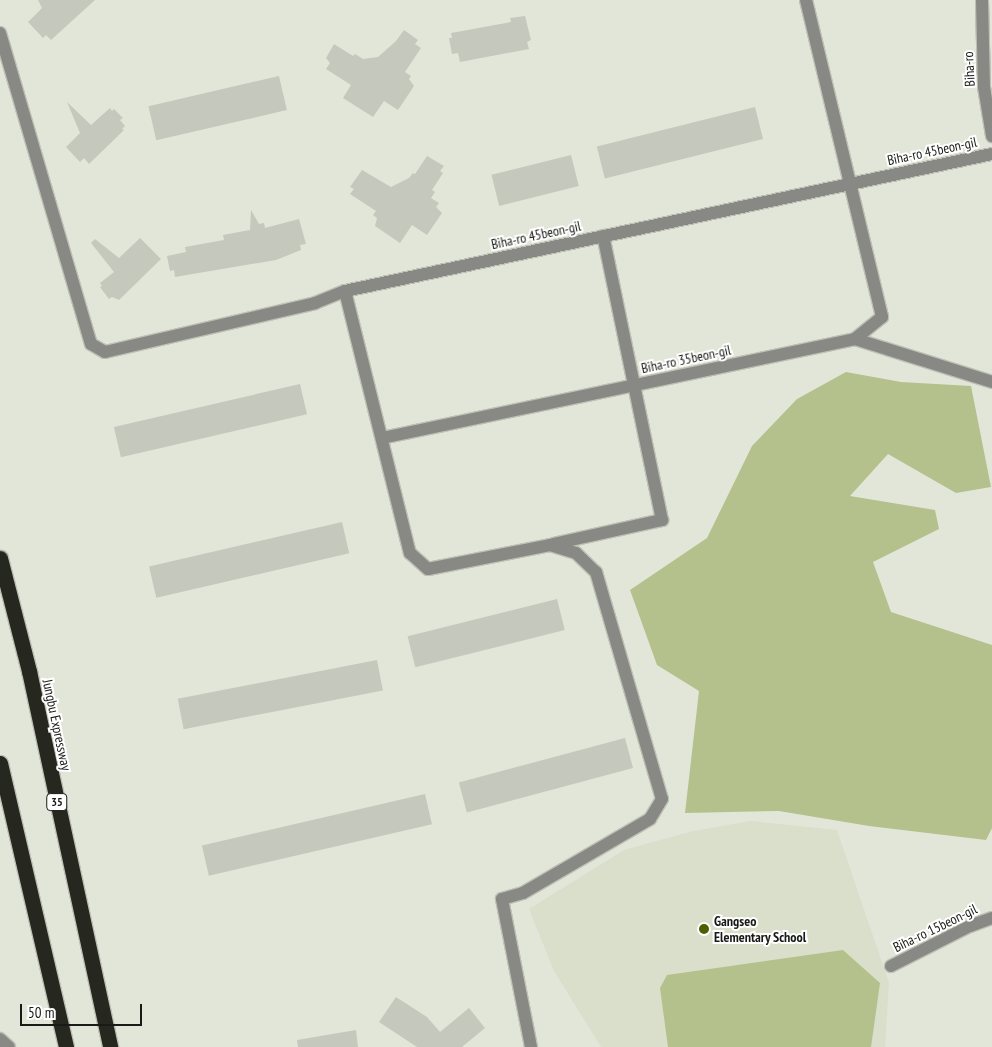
<!DOCTYPE html>
<style>
body{margin:0}
#map{position:relative;width:992px;height:1047px;overflow:hidden;background:#e2e6d9;font-family:"PT Sans Narrow",sans-serif}
div>[style]{position:absolute}
.built>*{inset:0;background:#d9dfca}
.green>*{inset:0;background:#b4c18c}
.building>*{inset:0;background:#c5c8bc;transform-origin:0 0}
.roads{filter:drop-shadow(1px 0 #bec1b6) drop-shadow(-1px 0 #bec1b6) drop-shadow(0 1px #bec1b6) drop-shadow(0 -1px #bec1b6)}
.street>*{height:12px;margin:-6px;padding:0 6px;transform-origin:6px;border-radius:6px;background:#888984}
.highway>*{height:15px;margin:-7.5px;padding:0 7.5px;transform-origin:7.5px;border-radius:7.5px;background:#26281f}
.dots>*{width:14px;height:14px;translate:-50% -50%;box-sizing:border-box;border:2px solid #fff;border-radius:50%}
span{translate:-50% -50%;white-space:nowrap;text-align:center;line-height:1.15;-webkit-text-stroke:4px #fff;paint-order:stroke}
.shield-label span{padding:1px 4px;background:#fff;border:1px solid;border-radius:4px;-webkit-text-stroke-width:0}
.shield-label{font-size:12px;color:#191a15;font-weight:700}
.street-label{font-size:14px;color:#191a15}
.poi-label{font-size:14px;color:#191a15;font-weight:700}
.left{translate:0 -50%;text-align:left}
.scale{position:absolute;left:20px;top:1004px;width:122px;height:22px;box-sizing:border-box;border:2px solid #191a15;border-top:0;padding-left:6px;font-size:15px;line-height:18px;white-space:nowrap;color:#191a15;-webkit-text-stroke:4px #fff;paint-order:stroke}
</style>
<div id="map">
<div class="built">
<div style="clip-path:polygon(751px 821px,837px 830px,889px 983px,885px 1047px,601px 1047px,554px 971px,529px 909px,624px 850px,693px 831px)"></div>
</div>
<div class="green">
<div style="clip-path:polygon(846px 372px,901px 382px,971px 386px,991px 487px,956px 493px,888px 454px,850px 496px,935px 510px,939px 529px,873px 562px,891px 612px,992px 645px,992px 828px,986px 840px,869px 826px,779px 811px,685px 813px,699px 691px,657px 665px,630px 590px,707px 538px,752px 446px,797px 399px)"></div>
<div style="clip-path:polygon(843px 950px,880px 983px,871px 1047px,668px 1047px,660px 988px,667px 975px)"></div>
</div>
<div class="building">
<div style="clip-path:polygon(38px 0,95px 0,51px 40px,46px 35px,43px 38px,28px 22px,42px 8px)"></div>
<div style="clip-path:polygon(525px 16px,531px 40px,527px 42px,529px 49px,460px 62px,458px 53px,452px 54px,449px 38px,452px 38px,451px 33px,511px 22px,510px 18px)"></div>
<div style="clip-path:polygon(404px 30px,418px 40px,415px 44px,421px 48px,405px 72px,411px 76px,409px 79px,414px 86px,398px 110px,384px 101px,373px 117px,343px 98px,351px 85px,326px 69px,330px 63px,326px 58px,334px 44px,353px 56px,355px 54px,363px 59px,378px 57px,396px 41px)"></div>
<div style="left:279px;top:76px;width:35px;height:134px;rotate:77deg"></div>
<div style="clip-path:polygon(67px 102px,91px 125px,110px 108px,112px 111px,114px 109px,123px 118px,120px 120px,125px 126px,122px 129px,124px 130px,89px 164px,84px 158px,80px 162px,66px 147px,80px 133px)"></div>
<div style="left:755px;top:107px;width:33px;height:163px;rotate:76deg"></div>
<div style="left:571px;top:155px;width:32px;height:82px;rotate:76deg"></div>
<div style="clip-path:polygon(427px 156px,444px 166px,440px 171px,443px 173px,432px 190px,435px 192px,431px 198px,439px 203px,436px 207px,442px 213px,427px 235px,412px 225px,400px 243px,375px 226px,377px 218px,373px 215px,376px 211px,350px 194px,354px 189px,350px 187px,362px 170px,391px 187px,409px 178px,413px 173px,415px 174px)"></div>
<div style="clip-path:polygon(251px 210px,259px 224px,264px 223px,265px 228px,299px 219px,306px 244px,300px 245px,301px 250px,276px 260px,175px 277px,174px 270px,170px 271px,167px 256px,186px 252px,185px 247px,224px 240px,223px 235px,250px 230px)"></div>
<div style="clip-path:polygon(140px 238px,161px 259px,119px 300px,112px 297px,109px 299px,100px 287px,102px 286px,100px 283px,114px 272px,91px 243px,95px 239px,119px 258px)"></div>
<div style="left:300px;top:384px;width:31px;height:191px;rotate:77deg"></div>
<div style="left:342px;top:522px;width:32px;height:198px;rotate:77deg"></div>
<div style="left:557px;top:599px;width:32px;height:154px;rotate:76deg"></div>
<div style="left:377px;top:660px;width:31px;height:203px;rotate:79deg"></div>
<div style="left:625px;top:738px;width:31px;height:172px;rotate:75deg"></div>
<div style="left:425px;top:794px;width:31px;height:229px;rotate:77deg"></div>
<div style="clip-path:polygon(396px 997px,427px 1017px,440px 1032px,469px 1008px,485px 1028px,462px 1047px,417px 1047px,379px 1022px)"></div>
<div style="clip-path:polygon(356px 1030px,358px 1047px,298px 1047px,297px 1040px)"></div>
</div>
<div class="roads">
<div class="street">
<div style="left:806px;top:0;width:326px;rotate:76.5deg"></div>
<div style="left:882px;top:317px;width:35px;rotate:141deg"></div>
<div style="left:982px;top:0;width:87px;rotate:88.7deg"></div>
<div style="left:984px;top:87px;width:50px;rotate:80.7deg"></div>
<div style="left:0;top:33px;width:324px;rotate:73.7deg"></div>
<div style="left:91px;top:344px;width:16px;rotate:30deg"></div>
<div style="left:105px;top:352px;width:216px;rotate:-13.1deg"></div>
<div style="left:315px;top:303px;width:32px;rotate:-22deg"></div>
<div style="left:345px;top:291px;width:661px;rotate:-11.96deg"></div>
<div style="left:345px;top:291px;width:270px;rotate:76.1deg"></div>
<div style="left:410px;top:553px;width:24px;rotate:42deg"></div>
<div style="left:428px;top:569px;width:124px;rotate:-11.1deg"></div>
<div style="left:550px;top:545px;width:27px;rotate:17deg"></div>
<div style="left:576px;top:553px;width:28px;rotate:44deg"></div>
<div style="left:596px;top:572px;width:236px;rotate:73.8deg"></div>
<div style="left:662px;top:799px;width:23px;rotate:121deg"></div>
<div style="left:650px;top:819px;width:147px;rotate:149.8deg"></div>
<div style="left:523px;top:893px;width:22px;rotate:164deg"></div>
<div style="left:502px;top:899px;width:151px;rotate:78.9deg"></div>
<div style="left:382px;top:438px;width:483px;rotate:-11.8deg"></div>
<div style="left:855px;top:339px;width:144px;rotate:17.4deg"></div>
<div style="left:553px;top:544px;width:112px;rotate:-12.4deg"></div>
<div style="left:662px;top:520px;width:290px;rotate:-101.7deg"></div>
<div style="left:891px;top:966px;width:89px;rotate:-26.9deg"></div>
<div style="left:970px;top:926px;width:23px;rotate:-20deg"></div>
<div style="left:0;top:1039px;width:12px;rotate:42deg"></div>
</div>
<div class="highway">
<div style="left:0;top:558px;width:117px;rotate:75.6deg"></div>
<div style="left:29px;top:671px;width:385px;rotate:77.8deg"></div>
<div style="left:0;top:763px;width:292px;rotate:76.9deg"></div>
</div>
</div>
<div class="dots">
<div style="left:704px;top:929px;background:#4f5e00"></div>
</div>
<div class="shield-label">
<span style="left:57px;top:802px">35</span>
</div>
<div class="street-label">
<span style="left:969px;top:69px;rotate:-93deg">Biha-ro</span>
<span style="left:932px;top:151px;rotate:-12deg">Biha-ro 45beon-gil</span>
<span style="left:536px;top:235px;rotate:-12deg">Biha-ro 45beon-gil</span>
<span style="left:686px;top:359px;rotate:-12deg">Biha-ro 35beon-gil</span>
<span style="left:57px;top:725px;rotate:78deg">Jungbu Expressway</span>
<span style="left:935px;top:928px;rotate:-26deg">Biha-ro 15beon-gil</span>
</div>
<div class="poi-label">
<span class="left" style="left:714px;top:929px">Gangseo<br>Elementary School</span>
</div>
<div class="scale">50 m</div>
</div>
